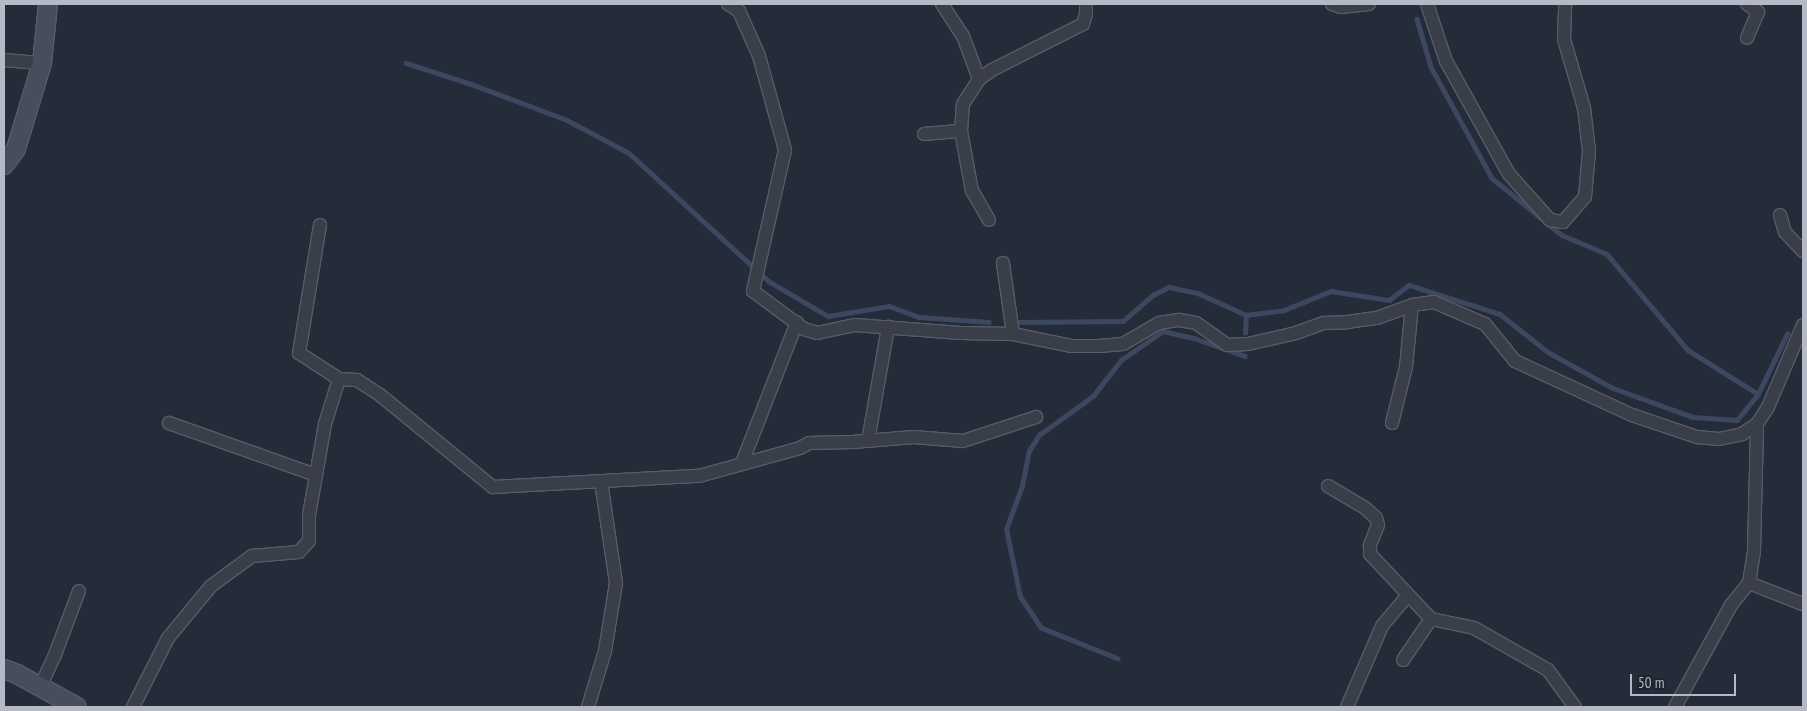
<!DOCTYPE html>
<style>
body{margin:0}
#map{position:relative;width:1807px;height:711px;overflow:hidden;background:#252c39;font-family:"PT Sans Narrow",sans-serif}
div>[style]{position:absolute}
.stream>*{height:4.5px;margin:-2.25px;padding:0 2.25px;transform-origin:2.25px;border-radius:2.25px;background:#3d4860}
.roads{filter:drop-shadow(1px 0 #575c67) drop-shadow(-1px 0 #575c67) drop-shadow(0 1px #575c67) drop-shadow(0 -1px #575c67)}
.street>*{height:12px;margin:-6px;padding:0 6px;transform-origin:6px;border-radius:6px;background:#393e49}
.secondary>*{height:18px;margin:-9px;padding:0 9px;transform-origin:9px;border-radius:9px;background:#474d5c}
span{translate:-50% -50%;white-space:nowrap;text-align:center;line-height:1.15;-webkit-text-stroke:4.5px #1e232e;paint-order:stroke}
.frame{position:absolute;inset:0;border:5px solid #b4b9c5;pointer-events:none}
.scale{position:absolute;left:1630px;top:674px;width:106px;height:22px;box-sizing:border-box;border:2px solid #b4b9c5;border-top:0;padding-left:6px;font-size:15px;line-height:18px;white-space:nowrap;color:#b4b9c5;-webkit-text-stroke:4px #1e232e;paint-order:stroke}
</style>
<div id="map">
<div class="stream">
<div style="left:1417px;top:19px;width:50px;rotate:73.7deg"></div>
<div style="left:1431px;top:67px;width:127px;rotate:61.2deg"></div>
<div style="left:1492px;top:178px;width:63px;rotate:39.2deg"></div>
<div style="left:406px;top:63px;width:71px;rotate:17.9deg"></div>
<div style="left:474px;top:85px;width:99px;rotate:20.6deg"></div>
<div style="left:567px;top:120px;width:70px;rotate:28deg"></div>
<div style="left:629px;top:153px;width:191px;rotate:42.5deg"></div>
<div style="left:770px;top:282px;width:67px;rotate:30.4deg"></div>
<div style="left:828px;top:316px;width:62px;rotate:-9.3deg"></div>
<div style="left:889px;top:306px;width:32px;rotate:20deg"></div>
<div style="left:919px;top:317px;width:70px;rotate:4.1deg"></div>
<div style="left:1547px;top:223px;width:19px;rotate:39deg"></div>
<div style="left:1562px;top:235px;width:49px;rotate:22.9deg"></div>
<div style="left:1607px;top:254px;width:126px;rotate:49.8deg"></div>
<div style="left:1688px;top:350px;width:83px;rotate:32.2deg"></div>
<div style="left:1017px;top:322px;width:106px;rotate:-0.5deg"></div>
<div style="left:1123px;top:321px;width:40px;rotate:-41deg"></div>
<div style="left:1153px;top:295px;width:18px;rotate:-27deg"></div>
<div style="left:1169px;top:287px;width:30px;rotate:12deg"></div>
<div style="left:1198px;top:293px;width:53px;rotate:24.6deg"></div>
<div style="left:1246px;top:315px;width:38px;rotate:-7deg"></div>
<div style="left:1284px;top:310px;width:51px;rotate:-22deg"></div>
<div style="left:1331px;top:291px;width:59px;rotate:8.8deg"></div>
<div style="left:1389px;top:300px;width:25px;rotate:-37deg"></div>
<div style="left:1409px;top:285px;width:96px;rotate:17.7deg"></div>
<div style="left:1500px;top:314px;width:61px;rotate:38.4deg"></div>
<div style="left:1548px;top:352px;width:74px;rotate:29deg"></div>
<div style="left:1613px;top:388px;width:85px;rotate:19.9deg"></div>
<div style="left:1693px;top:417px;width:44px;rotate:3.9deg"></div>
<div style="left:1737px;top:420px;width:33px;rotate:-51deg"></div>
<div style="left:1758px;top:394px;width:67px;rotate:-64.2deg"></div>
<div style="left:1245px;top:333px;width:18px;rotate:-87deg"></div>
<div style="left:1118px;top:659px;width:83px;rotate:-158.1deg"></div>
<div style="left:1041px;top:628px;width:37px;rotate:-124deg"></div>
<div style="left:1020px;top:597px;width:69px;rotate:-101.6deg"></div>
<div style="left:1006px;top:529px;width:46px;rotate:-69.6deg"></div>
<div style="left:1022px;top:486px;width:36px;rotate:-79deg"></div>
<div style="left:1029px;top:451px;width:19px;rotate:-58deg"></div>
<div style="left:1039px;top:435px;width:67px;rotate:-35.8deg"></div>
<div style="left:1093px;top:396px;width:46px;rotate:-52.1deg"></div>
<div style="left:1121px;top:360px;width:51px;rotate:-34.6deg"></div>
<div style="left:1163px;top:331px;width:32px;rotate:13deg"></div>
<div style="left:1194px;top:338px;width:54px;rotate:19.4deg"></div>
</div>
<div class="roads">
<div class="street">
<div style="left:728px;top:4px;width:13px;rotate:32deg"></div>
<div style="left:739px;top:11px;width:49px;rotate:66deg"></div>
<div style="left:759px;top:56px;width:98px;rotate:74.5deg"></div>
<div style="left:785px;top:150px;width:145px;rotate:102.8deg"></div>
<div style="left:753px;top:291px;width:64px;rotate:36.7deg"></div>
<div style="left:804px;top:329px;width:14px;rotate:17deg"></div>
<div style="left:817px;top:333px;width:39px;rotate:-12deg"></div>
<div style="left:855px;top:325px;width:106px;rotate:4.3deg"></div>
<div style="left:961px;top:333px;width:52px;rotate:1.1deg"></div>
<div style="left:1013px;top:334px;width:59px;rotate:11.7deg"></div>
<div style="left:1071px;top:346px;width:28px"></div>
<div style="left:1099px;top:346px;width:24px;rotate:-5deg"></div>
<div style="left:1123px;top:344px;width:42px;rotate:-30.3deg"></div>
<div style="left:1159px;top:323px;width:20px;rotate:-9deg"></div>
<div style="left:1179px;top:320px;width:17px;rotate:10deg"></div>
<div style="left:1196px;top:323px;width:38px;rotate:35deg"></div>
<div style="left:1227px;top:345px;width:21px;rotate:-3deg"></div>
<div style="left:1248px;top:344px;width:49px;rotate:-12.9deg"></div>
<div style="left:1296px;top:333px;width:30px;rotate:-20deg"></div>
<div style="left:1324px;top:323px;width:23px;rotate:-2deg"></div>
<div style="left:1347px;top:322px;width:30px;rotate:-8deg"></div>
<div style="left:1377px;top:318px;width:37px;rotate:-20deg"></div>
<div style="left:1412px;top:305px;width:22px;rotate:-8deg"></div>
<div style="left:1434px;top:302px;width:56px;rotate:23.3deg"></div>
<div style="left:1485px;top:324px;width:48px;rotate:51deg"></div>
<div style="left:1515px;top:361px;width:129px;rotate:24.8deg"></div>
<div style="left:1632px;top:415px;width:69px;rotate:18.7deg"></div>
<div style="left:1697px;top:437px;width:22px;rotate:5deg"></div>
<div style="left:1719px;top:439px;width:24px;rotate:-12deg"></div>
<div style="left:1742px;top:434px;width:18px;rotate:-34deg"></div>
<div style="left:1757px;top:424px;width:20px;rotate:-57deg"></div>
<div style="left:1768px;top:407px;width:89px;rotate:-66.9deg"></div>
<div style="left:942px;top:4px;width:38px;rotate:57deg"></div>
<div style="left:963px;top:36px;width:46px;rotate:69.6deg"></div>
<div style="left:1332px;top:4px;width:9px;rotate:18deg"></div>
<div style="left:1341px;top:7px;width:28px;rotate:-6deg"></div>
<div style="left:1427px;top:4px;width:60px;rotate:71.6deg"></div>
<div style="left:1446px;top:61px;width:129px;rotate:60.9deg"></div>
<div style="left:1509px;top:174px;width:62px;rotate:48.3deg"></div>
<div style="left:1550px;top:220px;width:13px;rotate:9deg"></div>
<div style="left:1563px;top:222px;width:33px;rotate:-49deg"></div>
<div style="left:1585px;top:197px;width:46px;rotate:-85deg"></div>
<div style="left:1589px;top:151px;width:43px;rotate:-96.6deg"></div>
<div style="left:1584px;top:108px;width:72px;rotate:-106.2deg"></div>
<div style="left:1564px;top:39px;width:35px;rotate:-88deg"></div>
<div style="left:1747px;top:4px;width:14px;rotate:36deg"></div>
<div style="left:1758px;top:12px;width:28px;rotate:113deg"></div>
<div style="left:4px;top:60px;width:38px;rotate:5deg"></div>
<div style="left:924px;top:134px;width:37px;rotate:-5deg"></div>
<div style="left:1780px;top:215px;width:18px;rotate:74deg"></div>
<div style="left:1785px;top:232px;width:26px;rotate:47deg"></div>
<div style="left:989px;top:220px;width:34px;rotate:-120deg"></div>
<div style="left:972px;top:191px;width:61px;rotate:-100.4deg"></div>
<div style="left:961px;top:131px;width:27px;rotate:-86deg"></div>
<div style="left:963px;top:104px;width:30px;rotate:-57deg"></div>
<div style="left:979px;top:79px;width:16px;rotate:-35deg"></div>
<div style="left:992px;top:70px;width:102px;rotate:-26.8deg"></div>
<div style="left:1083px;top:24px;width:10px;rotate:-73deg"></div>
<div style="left:1086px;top:14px;width:10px;rotate:-90deg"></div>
<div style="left:320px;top:225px;width:130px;rotate:99.3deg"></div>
<div style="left:299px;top:353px;width:48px;rotate:33deg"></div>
<div style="left:1003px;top:263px;width:72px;rotate:82deg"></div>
<div style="left:169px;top:423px;width:156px;rotate:19.5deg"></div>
<div style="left:1392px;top:423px;width:58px;rotate:-76deg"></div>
<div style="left:1406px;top:367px;width:62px;rotate:-84.5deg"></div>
<div style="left:868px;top:441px;width:116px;rotate:-80deg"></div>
<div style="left:742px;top:463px;width:151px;rotate:-68.7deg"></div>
<div style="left:1328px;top:486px;width:43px;rotate:30.7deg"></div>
<div style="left:1365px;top:508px;width:15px;rotate:42deg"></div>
<div style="left:1376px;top:518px;width:7px;rotate:74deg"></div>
<div style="left:1378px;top:525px;width:22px;rotate:112deg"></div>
<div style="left:1370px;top:545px;width:9px;rotate:90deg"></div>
<div style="left:1370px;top:554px;width:89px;rotate:46.8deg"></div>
<div style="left:1431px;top:619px;width:44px;rotate:11.8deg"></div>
<div style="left:1474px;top:628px;width:85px;rotate:29.6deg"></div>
<div style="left:1548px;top:670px;width:46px;rotate:53.9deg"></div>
<div style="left:1749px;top:583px;width:32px;rotate:-81deg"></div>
<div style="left:1754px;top:551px;width:127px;rotate:-88.6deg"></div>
<div style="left:1403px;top:660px;width:50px;rotate:-55.7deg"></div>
<div style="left:40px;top:687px;width:38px;rotate:-65deg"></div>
<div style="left:56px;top:652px;width:65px;rotate:-69.3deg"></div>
<div style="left:133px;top:707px;width:77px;rotate:-63.1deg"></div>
<div style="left:168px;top:638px;width:67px;rotate:-50.4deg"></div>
<div style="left:211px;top:586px;width:51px;rotate:-36.2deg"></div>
<div style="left:252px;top:556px;width:47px;rotate:-4.9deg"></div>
<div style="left:299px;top:552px;width:15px;rotate:-48deg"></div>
<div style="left:309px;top:541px;width:26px;rotate:-90deg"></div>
<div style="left:309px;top:515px;width:92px;rotate:-80deg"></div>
<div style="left:325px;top:424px;width:47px;rotate:-72.7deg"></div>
<div style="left:339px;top:379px;width:18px;rotate:3deg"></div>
<div style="left:357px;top:380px;width:27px;rotate:33deg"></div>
<div style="left:380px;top:395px;width:146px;rotate:39.2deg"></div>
<div style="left:493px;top:487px;width:206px;rotate:-3.1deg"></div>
<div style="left:699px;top:476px;width:105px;rotate:-15.5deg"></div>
<div style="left:800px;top:448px;width:10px;rotate:-29deg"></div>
<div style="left:809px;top:443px;width:44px;rotate:-1.3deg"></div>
<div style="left:853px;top:442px;width:61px;rotate:-4.7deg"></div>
<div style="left:914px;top:437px;width:49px;rotate:4.7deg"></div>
<div style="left:963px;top:441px;width:77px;rotate:-18.2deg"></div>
<div style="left:588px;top:707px;width:59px;rotate:-73.1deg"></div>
<div style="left:605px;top:651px;width:69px;rotate:-80.8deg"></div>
<div style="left:616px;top:583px;width:103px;rotate:-98.4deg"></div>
<div style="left:1347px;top:707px;width:88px;rotate:-66.6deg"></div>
<div style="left:1382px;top:626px;width:40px;rotate:-50deg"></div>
<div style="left:1675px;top:707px;width:116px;rotate:-61.2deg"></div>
<div style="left:1731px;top:605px;width:28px;rotate:-51deg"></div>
<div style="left:1749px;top:583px;width:58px;rotate:21.3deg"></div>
</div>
<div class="secondary">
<div style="left:4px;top:165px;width:20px;rotate:-53deg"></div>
<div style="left:16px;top:149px;width:90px;rotate:-73.2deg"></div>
<div style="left:42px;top:63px;width:59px;rotate:-84.2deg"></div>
<div style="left:4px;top:669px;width:14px;rotate:21deg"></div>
<div style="left:17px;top:674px;width:68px;rotate:28.8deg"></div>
</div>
</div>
<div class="frame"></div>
<div class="scale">50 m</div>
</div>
